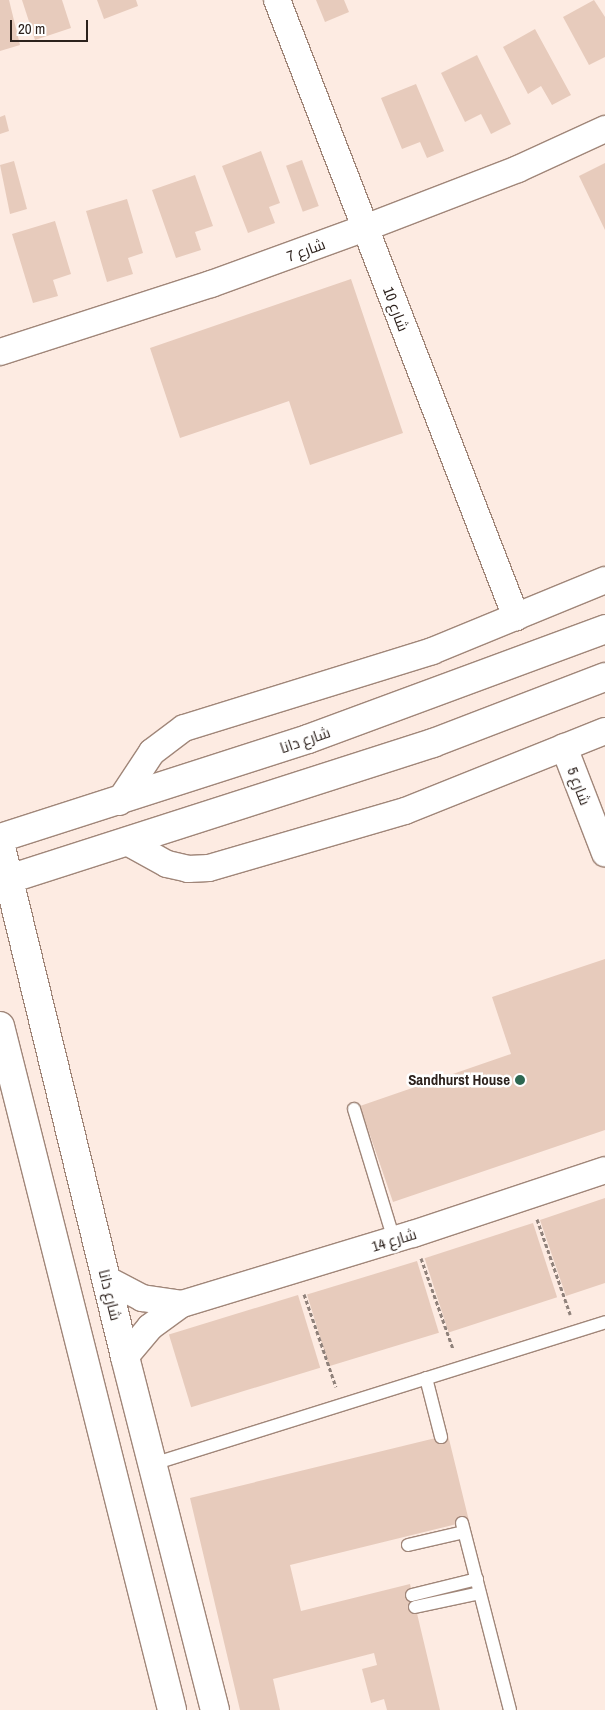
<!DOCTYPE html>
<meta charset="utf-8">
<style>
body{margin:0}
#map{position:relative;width:605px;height:1710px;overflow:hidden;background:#fdebe2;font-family:"Archivo Narrow",Cairo,sans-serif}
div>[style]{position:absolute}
.building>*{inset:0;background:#e7cbbc;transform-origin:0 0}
.path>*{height:3px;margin-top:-1.5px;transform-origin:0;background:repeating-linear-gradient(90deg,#8f817a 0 4px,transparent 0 6.5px)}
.roads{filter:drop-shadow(1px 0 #a08679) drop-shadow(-1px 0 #a08679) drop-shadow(0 1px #a08679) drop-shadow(0 -1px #a08679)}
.lane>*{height:12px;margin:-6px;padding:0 6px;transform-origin:6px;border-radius:6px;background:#fff}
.street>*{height:26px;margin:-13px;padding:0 13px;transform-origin:13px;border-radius:13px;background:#fff}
.secondary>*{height:28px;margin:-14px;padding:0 14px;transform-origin:14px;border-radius:14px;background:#fff}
.dots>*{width:14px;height:14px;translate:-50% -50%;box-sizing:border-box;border:2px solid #fff;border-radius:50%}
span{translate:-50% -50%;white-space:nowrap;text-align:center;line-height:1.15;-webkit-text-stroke:5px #fff;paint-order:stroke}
.street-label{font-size:15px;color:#2c211c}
.poi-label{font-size:15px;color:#2c211c;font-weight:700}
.right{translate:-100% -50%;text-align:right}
.scale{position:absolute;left:10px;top:20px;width:78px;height:22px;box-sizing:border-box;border:2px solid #2c211c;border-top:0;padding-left:6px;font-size:15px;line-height:18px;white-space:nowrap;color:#2c211c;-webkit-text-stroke:4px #fff;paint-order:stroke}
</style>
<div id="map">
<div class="building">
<div style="clip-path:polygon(0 0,9px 0,20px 45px,0 51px)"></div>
<div style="clip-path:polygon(22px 0,62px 0,71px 28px,35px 40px)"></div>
<div style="clip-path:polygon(97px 0,136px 0,138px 6px,104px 19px)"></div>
<div style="clip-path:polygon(316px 0,344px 0,349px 12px,325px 22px)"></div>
<div style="clip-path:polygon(594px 0,605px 17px,605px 57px,589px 65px,563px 17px)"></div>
<div style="clip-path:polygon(535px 29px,571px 95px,552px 105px,541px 86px,528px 94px,503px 47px)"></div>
<div style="clip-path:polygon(477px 55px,511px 124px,491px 134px,481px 114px,465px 122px,441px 73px)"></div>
<div style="clip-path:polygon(416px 84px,444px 151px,427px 158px,420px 142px,402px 149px,381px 98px)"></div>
<div style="clip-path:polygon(5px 115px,9px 131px,0 134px,0 117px)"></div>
<div style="clip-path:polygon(261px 151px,280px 203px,269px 207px,275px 223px,248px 233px,222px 166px)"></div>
<div style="left:302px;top:160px;width:49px;height:17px;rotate:70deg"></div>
<div style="clip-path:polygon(14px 161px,27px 209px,10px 214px,0 165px)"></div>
<div style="clip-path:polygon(605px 163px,605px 230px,579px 176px)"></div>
<div style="clip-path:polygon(195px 175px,213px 226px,195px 232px,201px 250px,176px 258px,152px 190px)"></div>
<div style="clip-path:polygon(127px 199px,143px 253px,128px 258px,133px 274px,107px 282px,86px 211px)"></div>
<div style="clip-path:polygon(55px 221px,71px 274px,53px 280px,58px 296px,33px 303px,12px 234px)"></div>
<div style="clip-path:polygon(351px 279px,403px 433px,310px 465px,289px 401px,180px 438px,150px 348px)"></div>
<div style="clip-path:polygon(605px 959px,605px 1130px,393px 1202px,360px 1106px,511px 1054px,492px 997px)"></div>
<div style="clip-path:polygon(605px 1198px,605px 1283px,566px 1296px,540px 1220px)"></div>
<div style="left:533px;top:1223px;width:78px;height:114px;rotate:72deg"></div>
<div style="left:417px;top:1261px;width:75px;height:115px;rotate:73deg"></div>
<div style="left:298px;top:1295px;width:76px;height:135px;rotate:73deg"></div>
<div style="clip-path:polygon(448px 1435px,469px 1521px,290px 1565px,301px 1611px,410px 1584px,440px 1710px,387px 1710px,384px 1699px,371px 1703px,362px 1669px,377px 1665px,374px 1653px,273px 1679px,280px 1710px,240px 1710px,190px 1498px)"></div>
</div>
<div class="path">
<div style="left:537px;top:1219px;width:101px;rotate:70.8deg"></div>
<div style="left:421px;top:1258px;width:96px;rotate:70.6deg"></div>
<div style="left:304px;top:1294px;width:98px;rotate:71deg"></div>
</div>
<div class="roads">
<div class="lane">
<div style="left:354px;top:1109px;width:137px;rotate:73deg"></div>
<div style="left:426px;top:1378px;width:61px;rotate:75.7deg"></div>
<div style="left:153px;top:1464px;width:474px;rotate:-17.4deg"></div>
<div style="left:462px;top:1523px;width:193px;rotate:75.6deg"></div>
<div style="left:408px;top:1545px;width:57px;rotate:-13.1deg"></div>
<div style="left:412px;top:1595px;width:67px;rotate:-13.8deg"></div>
<div style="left:415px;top:1607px;width:66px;rotate:-12.2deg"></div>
</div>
<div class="street">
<div style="left:277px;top:0;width:662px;rotate:68.83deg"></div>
<div style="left:0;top:352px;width:222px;rotate:-17.9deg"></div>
<div style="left:211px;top:284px;width:164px;rotate:-20deg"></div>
<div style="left:365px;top:228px;width:164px;rotate:-21.1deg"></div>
<div style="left:518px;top:169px;width:96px;rotate:-24.7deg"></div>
<div style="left:564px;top:747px;width:114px;rotate:68.9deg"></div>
<div style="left:119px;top:802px;width:60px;rotate:-56.6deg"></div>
<div style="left:152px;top:752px;width:40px;rotate:-37deg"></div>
<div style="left:184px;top:728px;width:260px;rotate:-17.2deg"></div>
<div style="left:432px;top:651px;width:187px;rotate:-22.3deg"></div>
<div style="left:129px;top:843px;width:43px;rotate:28.9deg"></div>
<div style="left:167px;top:864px;width:22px;rotate:13deg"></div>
<div style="left:188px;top:869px;width:21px;rotate:-3deg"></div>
<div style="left:209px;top:868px;width:204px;rotate:-16.2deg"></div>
<div style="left:405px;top:811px;width:215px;rotate:-21.8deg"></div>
<div style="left:106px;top:1279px;width:41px;rotate:27.8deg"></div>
<div style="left:142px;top:1298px;width:40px;rotate:8.5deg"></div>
<div style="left:125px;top:1357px;width:39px;rotate:-50deg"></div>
<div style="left:150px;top:1327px;width:39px;rotate:-36deg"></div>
<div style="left:182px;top:1304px;width:241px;rotate:-16.9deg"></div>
<div style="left:413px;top:1234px;width:202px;rotate:-18.4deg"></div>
</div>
<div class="secondary">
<div style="left:0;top:838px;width:324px;rotate:-17.8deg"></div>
<div style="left:308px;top:739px;width:317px;rotate:-20.3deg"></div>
<div style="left:0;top:843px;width:529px;rotate:76.33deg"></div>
<div style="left:125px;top:1357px;width:364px;rotate:75.7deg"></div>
<div style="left:0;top:882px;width:455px;rotate:-17.8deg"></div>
<div style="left:433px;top:743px;width:184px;rotate:-21deg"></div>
<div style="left:0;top:1026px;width:705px;rotate:75.88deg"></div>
</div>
</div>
<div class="dots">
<div style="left:520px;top:1080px;background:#2d6751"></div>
</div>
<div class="street-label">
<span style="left:306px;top:250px;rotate:-20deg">شارع 7</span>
<span style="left:396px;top:309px;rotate:69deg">شارع 10</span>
<span style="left:305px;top:740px;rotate:-19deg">شارع دانا</span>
<span style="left:579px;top:786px;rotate:69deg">شارع 5</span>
<span style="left:394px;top:1240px;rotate:-17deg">شارع 14</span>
<span style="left:110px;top:1295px;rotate:76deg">شارع دانا</span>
</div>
<div class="poi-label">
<span class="right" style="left:510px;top:1080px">Sandhurst House</span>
</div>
<div class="scale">20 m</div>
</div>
